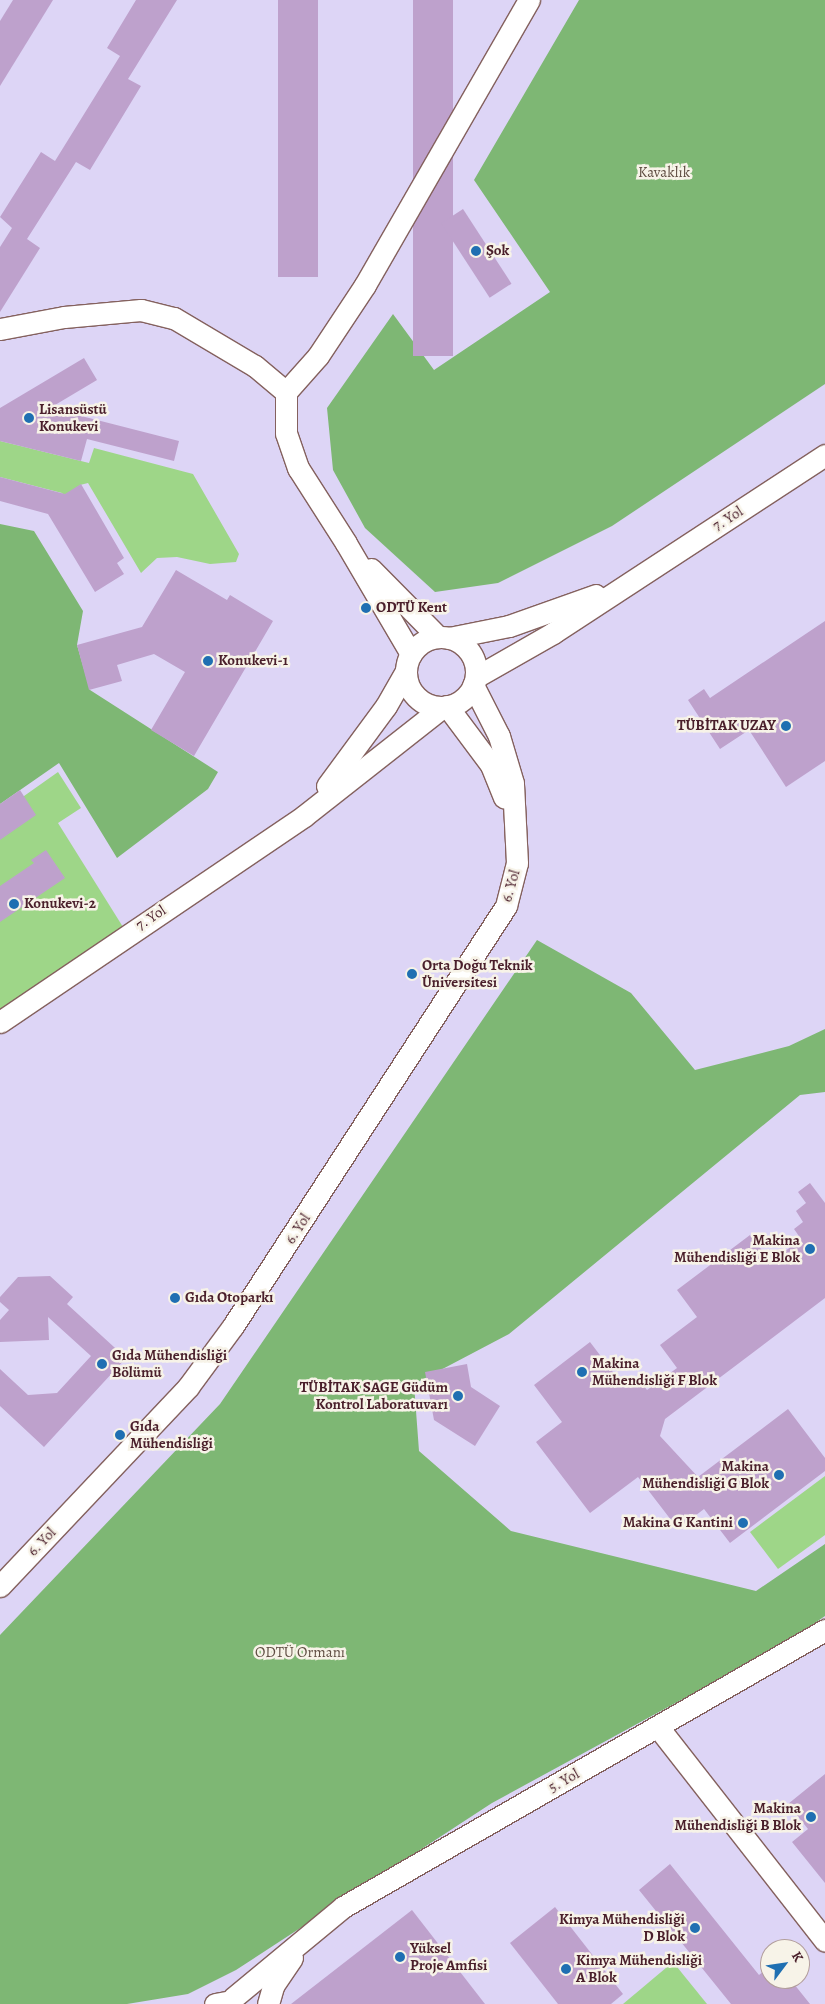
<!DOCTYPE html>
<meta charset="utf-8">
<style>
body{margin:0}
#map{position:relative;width:825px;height:2004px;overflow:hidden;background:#f1dbbc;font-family:Alegreya,serif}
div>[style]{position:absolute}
.built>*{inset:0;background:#ddd5f6}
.green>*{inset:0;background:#9ed688}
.forest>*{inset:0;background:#7eb774}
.building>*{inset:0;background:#bea1cc;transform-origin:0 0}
.roads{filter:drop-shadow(1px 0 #84615e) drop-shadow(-1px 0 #84615e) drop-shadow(0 1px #84615e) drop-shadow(0 -1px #84615e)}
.minor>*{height:21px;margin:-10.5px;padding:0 10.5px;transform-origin:10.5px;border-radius:10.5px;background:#fff}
.minor>.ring{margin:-10.5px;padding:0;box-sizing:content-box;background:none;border:21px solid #fff;border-radius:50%}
.dots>*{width:14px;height:14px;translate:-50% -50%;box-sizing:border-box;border:2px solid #f7f3e8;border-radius:50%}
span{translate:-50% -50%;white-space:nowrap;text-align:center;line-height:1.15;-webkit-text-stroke:5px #f7f3e8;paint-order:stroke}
.park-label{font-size:15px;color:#5f4d42}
.poi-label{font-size:15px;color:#4a1f2b;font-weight:700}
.left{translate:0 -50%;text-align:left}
.right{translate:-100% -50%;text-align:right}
.street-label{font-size:15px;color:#4a1f2b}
.north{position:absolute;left:760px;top:1939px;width:50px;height:50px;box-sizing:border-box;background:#f7f3e8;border:1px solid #b29e9c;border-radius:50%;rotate:59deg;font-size:14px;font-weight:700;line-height:20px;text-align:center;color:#4a1f2b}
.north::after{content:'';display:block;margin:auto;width:18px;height:22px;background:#1f6fb2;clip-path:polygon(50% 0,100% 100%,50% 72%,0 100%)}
</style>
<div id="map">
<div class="built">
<div style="clip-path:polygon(evenodd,0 0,825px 0,825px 2004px,0 2004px,0 0,770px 1949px,800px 1949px,800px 1979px,770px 1979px,770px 1949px)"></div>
</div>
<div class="green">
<div style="clip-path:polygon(0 441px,89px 463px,94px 448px,193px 474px,239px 554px,236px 562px,210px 564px,177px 557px,157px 558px,141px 573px,88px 483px,80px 485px,65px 497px,62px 493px,0 477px)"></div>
<div style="clip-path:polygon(58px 772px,81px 808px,58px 823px,128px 935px,0 1022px,0 813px)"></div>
<div style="clip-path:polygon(825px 1476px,825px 1535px,778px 1569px,750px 1532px)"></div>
<div style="clip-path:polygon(673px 1962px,707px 2004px,623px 2004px)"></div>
</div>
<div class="forest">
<div style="clip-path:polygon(579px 0,825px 0,825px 384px,612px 526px,498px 583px,435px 592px,365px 528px,333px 470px,327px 408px,393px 314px,434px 370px,550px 292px,474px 180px)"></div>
<div style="clip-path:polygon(0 524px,34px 531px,83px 611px,77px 645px,90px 690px,218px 772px,208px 789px,117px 858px,59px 763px,0 804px)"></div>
<div style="clip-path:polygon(537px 940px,631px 993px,695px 1070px,789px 1046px,825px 1029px,825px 1092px,800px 1095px,509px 1334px,414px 1384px,419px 1451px,511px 1531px,756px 1591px,825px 1544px,825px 1616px,789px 1641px,492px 1803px,236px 1970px,188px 1994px,127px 2004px,0 2004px,0 1635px,220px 1404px)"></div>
</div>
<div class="building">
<div style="clip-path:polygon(13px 0,53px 0,0 86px,0 21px)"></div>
<div style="clip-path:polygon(136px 0,177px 0,128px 79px,141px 86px,90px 170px,76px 162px,27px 239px,40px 248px,0 312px,0 247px,12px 228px,0 217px,41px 152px,55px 161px,120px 56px,107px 48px)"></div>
<div style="left:278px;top:0;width:40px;height:277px"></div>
<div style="left:413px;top:0;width:40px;height:356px"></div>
<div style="left:463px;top:209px;width:89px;height:26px;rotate:57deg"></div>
<div style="clip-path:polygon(84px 358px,97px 380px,50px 408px,179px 441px,174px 461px,87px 439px,81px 461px,0 441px,0 408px)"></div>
<div style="clip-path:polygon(0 477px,65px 494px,81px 484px,124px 558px,117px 563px,124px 574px,95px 592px,48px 514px,0 501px)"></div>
<div style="clip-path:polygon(176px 570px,227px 600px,230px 595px,273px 621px,194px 756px,151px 730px,185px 672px,154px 654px,117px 665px,122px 681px,89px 690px,77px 645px,142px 627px)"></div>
<div style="clip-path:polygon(825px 621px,825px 761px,786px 787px,749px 730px,720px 749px,688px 700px,704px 689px,710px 698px)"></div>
<div style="clip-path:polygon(20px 790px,36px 815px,0 840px,0 804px)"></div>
<div style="clip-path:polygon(46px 850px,65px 878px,0 922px,0 886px,34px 863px,31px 860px)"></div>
<div style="clip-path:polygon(810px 1183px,825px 1203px,825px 1298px,665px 1419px,660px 1436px,698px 1477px,788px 1409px,825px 1458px,825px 1471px,730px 1543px,704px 1509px,678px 1529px,638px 1477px,590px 1513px,536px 1442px,562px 1422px,534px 1385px,590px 1342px,625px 1388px,638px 1378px,647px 1390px,677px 1368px,660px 1345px,697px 1317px,677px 1290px,750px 1235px,771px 1262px,801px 1239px,794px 1229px,803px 1222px,796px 1211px,806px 1203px,798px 1192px)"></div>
<div style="clip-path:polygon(50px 1276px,73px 1297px,67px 1304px,126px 1358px,44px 1447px,0 1406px,0 1369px,28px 1395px,57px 1393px,91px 1356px,48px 1317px,49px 1340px,0 1342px,0 1320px,9px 1310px,0 1302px,0 1297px,18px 1277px)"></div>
<div style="clip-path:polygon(467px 1364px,471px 1387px,500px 1406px,475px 1446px,434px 1420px,425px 1372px)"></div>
<div style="clip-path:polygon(825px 1774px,825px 1883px,792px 1842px,808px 1829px,788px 1804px)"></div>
<div style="clip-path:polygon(670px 1864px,759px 1975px,770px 1966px,770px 1979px,790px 1979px,810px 2004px,731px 2004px,639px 1890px)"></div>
<div style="clip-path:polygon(555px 1907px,623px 1994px,611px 2004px,558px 2004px,510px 1943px)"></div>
<div style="clip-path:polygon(412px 1910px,485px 2004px,291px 2004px)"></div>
</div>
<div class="roads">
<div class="minor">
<div style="left:0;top:329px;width:65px;rotate:-10.6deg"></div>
<div style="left:64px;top:317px;width:77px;rotate:-5.2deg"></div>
<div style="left:141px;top:310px;width:34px;rotate:14deg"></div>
<div style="left:174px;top:318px;width:94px;rotate:30.7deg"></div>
<div style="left:255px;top:366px;width:40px;rotate:40deg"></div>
<div style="left:371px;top:569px;width:95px;rotate:45.4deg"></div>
<div class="ring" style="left:406px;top:637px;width:49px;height:49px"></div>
<div style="left:449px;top:638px;width:61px;rotate:-11.3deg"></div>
<div style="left:509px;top:626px;width:92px;rotate:-19.6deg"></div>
<div style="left:411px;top:654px;width:129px;rotate:-120.4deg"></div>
<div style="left:346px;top:543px;width:89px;rotate:-122.6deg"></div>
<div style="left:298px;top:468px;width:37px;rotate:-109deg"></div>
<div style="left:286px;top:433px;width:41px;rotate:-90deg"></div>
<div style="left:286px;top:392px;width:48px;rotate:-48.4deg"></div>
<div style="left:318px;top:356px;width:85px;rotate:-56.5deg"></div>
<div style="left:365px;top:285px;width:329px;rotate:-60.1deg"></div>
<div style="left:476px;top:677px;width:89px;rotate:-29.7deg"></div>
<div style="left:553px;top:633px;width:325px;rotate:-33.2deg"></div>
<div style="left:447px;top:706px;width:74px;rotate:53.3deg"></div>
<div style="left:491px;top:765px;width:35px;rotate:68deg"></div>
<div style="left:327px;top:786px;width:99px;rotate:-53.6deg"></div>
<div style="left:386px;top:706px;width:40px;rotate:-60.3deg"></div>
<div style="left:0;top:1022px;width:367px;rotate:-34.1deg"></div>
<div style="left:304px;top:816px;width:174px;rotate:-38.2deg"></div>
<div style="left:0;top:1586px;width:274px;rotate:-46.6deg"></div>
<div style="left:188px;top:1387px;width:76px;rotate:-53.6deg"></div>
<div style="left:233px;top:1326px;width:501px;rotate:-56.98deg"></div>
<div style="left:506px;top:906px;width:44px;rotate:-75.7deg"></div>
<div style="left:517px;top:863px;width:80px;rotate:-92.9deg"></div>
<div style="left:513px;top:783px;width:49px;rotate:-106.6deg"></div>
<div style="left:499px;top:736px;width:57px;rotate:-117deg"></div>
<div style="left:658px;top:1727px;width:271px;rotate:52deg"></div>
<div style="left:233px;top:1998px;width:143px;rotate:-39.6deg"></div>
<div style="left:343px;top:1907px;width:556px;rotate:-29.89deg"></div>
<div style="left:215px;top:2004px;width:11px;rotate:-10deg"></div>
<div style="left:268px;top:2004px;width:19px;rotate:-74deg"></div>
<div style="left:273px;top:1986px;width:34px;rotate:-56deg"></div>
</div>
</div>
<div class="dots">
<div style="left:476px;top:251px;background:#1f6fb2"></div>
<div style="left:29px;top:418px;background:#1f6fb2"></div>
<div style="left:366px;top:608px;background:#1f6fb2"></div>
<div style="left:208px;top:661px;background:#1f6fb2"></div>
<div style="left:786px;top:726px;background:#1f6fb2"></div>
<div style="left:14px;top:904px;background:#1f6fb2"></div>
<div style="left:412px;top:974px;background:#1f6fb2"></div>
<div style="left:810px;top:1249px;background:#1f6fb2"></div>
<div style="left:175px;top:1298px;background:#1f6fb2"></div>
<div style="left:102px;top:1364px;background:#1f6fb2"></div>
<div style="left:582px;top:1372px;background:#1f6fb2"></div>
<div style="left:458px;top:1396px;background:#1f6fb2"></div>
<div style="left:120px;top:1435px;background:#1f6fb2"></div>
<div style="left:779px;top:1475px;background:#1f6fb2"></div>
<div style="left:743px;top:1523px;background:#1f6fb2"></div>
<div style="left:811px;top:1817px;background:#1f6fb2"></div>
<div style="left:695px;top:1928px;background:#1f6fb2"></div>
<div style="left:400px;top:1957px;background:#1f6fb2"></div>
<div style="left:566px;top:1969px;background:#1f6fb2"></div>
</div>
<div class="park-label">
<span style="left:664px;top:173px">Kavaklık</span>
<span style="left:300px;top:1653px">ODTÜ Ormanı</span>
</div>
<div class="poi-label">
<span class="left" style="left:486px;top:251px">Şok</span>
<span class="left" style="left:39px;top:418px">Lisansüstü<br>Konukevi</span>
<span class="left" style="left:376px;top:608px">ODTÜ Kent</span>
<span class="left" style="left:218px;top:661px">Konukevi-1</span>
<span class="right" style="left:776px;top:726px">TÜBİTAK UZAY</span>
<span class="left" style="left:24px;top:904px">Konukevi-2</span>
<span class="left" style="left:422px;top:974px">Orta Doğu Teknik<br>Üniversitesi</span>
<span class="right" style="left:800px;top:1249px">Makina<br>Mühendisliği E Blok</span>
<span class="left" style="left:185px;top:1298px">Gıda Otoparkı</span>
<span class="left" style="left:112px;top:1364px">Gıda Mühendisliği<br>Bölümü</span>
<span class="left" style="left:592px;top:1372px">Makina<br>Mühendisliği F Blok</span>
<span class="right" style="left:448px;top:1396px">TÜBİTAK SAGE Güdüm<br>Kontrol Laboratuvarı</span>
<span class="left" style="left:130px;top:1435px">Gıda<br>Mühendisliği</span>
<span class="right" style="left:769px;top:1475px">Makina<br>Mühendisliği G Blok</span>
<span class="right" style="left:733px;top:1523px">Makina G Kantini</span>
<span class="right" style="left:801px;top:1817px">Makina<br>Mühendisliği B Blok</span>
<span class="right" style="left:685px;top:1928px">Kimya Mühendisliği<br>D Blok</span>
<span class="left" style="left:410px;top:1957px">Yüksel<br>Proje Amfisi</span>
<span class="left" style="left:576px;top:1969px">Kimya Mühendisliği<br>A Blok</span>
</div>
<div class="street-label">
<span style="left:728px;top:519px;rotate:-33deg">7. Yol</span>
<span style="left:511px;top:886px;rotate:-74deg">6. Yol</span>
<span style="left:151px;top:918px;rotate:-34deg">7. Yol</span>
<span style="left:298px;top:1229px;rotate:-57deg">6. Yol</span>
<span style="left:42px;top:1542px;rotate:-46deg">6. Yol</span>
<span style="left:564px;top:1781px;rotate:-30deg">5. Yol</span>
</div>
<div class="north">K</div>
</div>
